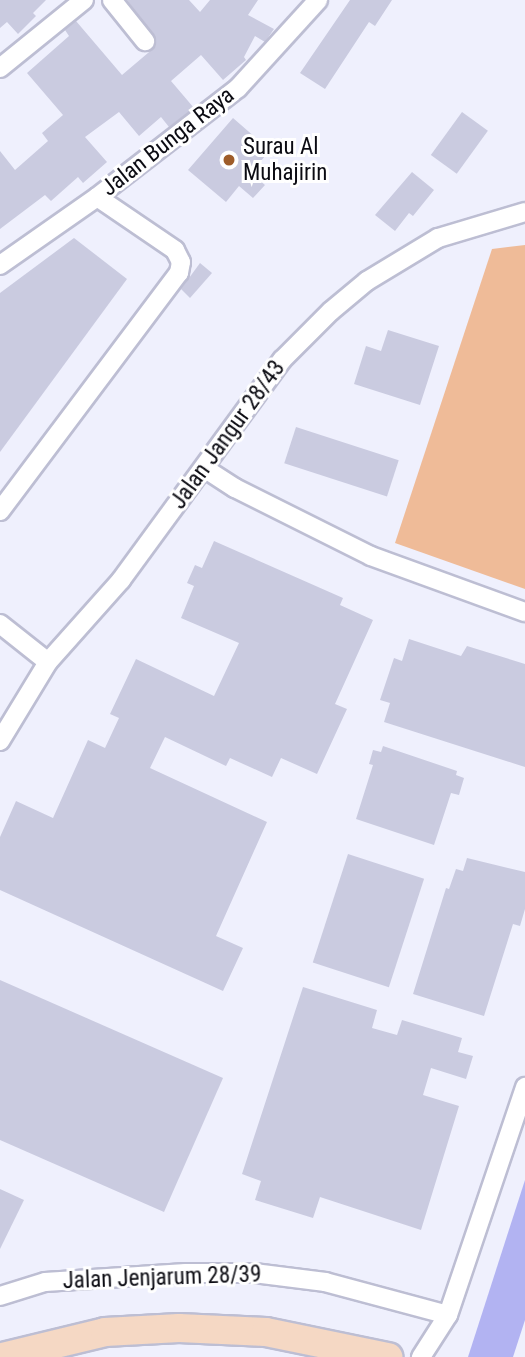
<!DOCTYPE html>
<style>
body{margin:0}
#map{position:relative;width:525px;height:1357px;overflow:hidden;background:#eff0fd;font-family:"Roboto Condensed",sans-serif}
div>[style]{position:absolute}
.green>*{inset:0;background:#efbb98}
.water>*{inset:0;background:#b2b3f2}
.building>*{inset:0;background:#cacbe0;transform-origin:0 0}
.roads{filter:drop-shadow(2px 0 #bdbed3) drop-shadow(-2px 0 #bdbed3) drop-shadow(0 2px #bdbed3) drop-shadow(0 -2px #bdbed3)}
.street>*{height:18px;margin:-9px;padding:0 9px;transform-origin:9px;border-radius:9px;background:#fff}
.primary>*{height:28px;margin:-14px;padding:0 14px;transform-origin:14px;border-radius:14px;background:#f5d8c4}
.dots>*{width:19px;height:19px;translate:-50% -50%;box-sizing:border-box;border:4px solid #fff;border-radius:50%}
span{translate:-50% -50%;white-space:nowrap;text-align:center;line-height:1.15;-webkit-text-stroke:6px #fff;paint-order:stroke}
.street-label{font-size:23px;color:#0b0b12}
.poi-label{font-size:23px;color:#0b0b12}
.left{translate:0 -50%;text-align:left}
</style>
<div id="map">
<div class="green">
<div style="clip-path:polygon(525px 245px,525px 589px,395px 543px,492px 249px)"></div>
</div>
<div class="water">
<div style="clip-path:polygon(525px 1180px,525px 1320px,513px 1357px,468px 1357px)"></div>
</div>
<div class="building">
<div style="clip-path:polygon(0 0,46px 0,33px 13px,36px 16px,18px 34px,7px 22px,0 28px)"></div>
<div style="clip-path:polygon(127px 0,189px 0,200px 12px,210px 0,258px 0,248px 15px,274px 29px,265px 42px,255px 36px,244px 57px,246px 60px,223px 80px,201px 55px,171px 81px,194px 108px,169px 127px,161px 117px,139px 136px,119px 112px,85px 137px,107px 162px,83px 183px,78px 177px,51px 201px,45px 195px,0 229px,0 151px,15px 170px,48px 141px,42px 133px,63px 115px,27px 73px,69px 36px,65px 30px,76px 21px,122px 75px,155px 47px,156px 40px)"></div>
<div style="clip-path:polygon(350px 0,392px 0,375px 26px,369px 22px,325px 89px,300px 73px)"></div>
<div style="left:462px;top:112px;width:32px;height:53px;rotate:36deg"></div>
<div style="clip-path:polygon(233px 118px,270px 150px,251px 173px,265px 185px,253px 198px,239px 186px,226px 202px,188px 170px)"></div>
<div style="clip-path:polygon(412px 172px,434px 190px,413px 216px,409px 213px,395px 231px,375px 215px)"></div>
<div style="clip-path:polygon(74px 238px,127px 279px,0 452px,0 293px)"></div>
<div style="clip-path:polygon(200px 263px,212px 273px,190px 298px,181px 289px)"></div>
<div style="clip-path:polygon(388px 330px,439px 346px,420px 405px,354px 384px,366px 346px,381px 351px)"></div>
<div style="left:296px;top:427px;width:108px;height:38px;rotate:18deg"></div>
<div style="clip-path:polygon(214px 541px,343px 598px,340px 605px,373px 620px,335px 704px,347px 709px,317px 774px,281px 758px,272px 777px,230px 758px,226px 766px,165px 737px,150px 768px,267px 822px,216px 936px,243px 948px,223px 991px,0 890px,0 837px,16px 801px,53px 818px,88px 740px,105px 748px,119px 718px,110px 714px,136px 659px,214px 696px,239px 643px,181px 618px,194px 586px,187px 583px,195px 565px,202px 568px)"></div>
<div style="clip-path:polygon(409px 639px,461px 656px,467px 646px,525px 664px,525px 767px,384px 722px,390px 703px,380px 700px,394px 658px,402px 661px)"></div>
<div style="clip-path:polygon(383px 746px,457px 771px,456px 775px,464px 778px,459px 795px,451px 793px,434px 845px,356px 819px,373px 765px,369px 764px,373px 750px,381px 752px)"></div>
<div style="left:348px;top:854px;width:80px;height:114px;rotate:18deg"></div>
<div style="clip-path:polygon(467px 858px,525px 872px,525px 909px,520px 926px,513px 924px,484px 1016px,413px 994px,446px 888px,449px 889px,456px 869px,463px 871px)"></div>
<div style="clip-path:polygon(0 980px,223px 1078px,164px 1212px,0 1140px)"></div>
<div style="clip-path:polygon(303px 987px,377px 1010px,372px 1028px,397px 1035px,402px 1020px,462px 1038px,458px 1052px,473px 1056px,466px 1079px,431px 1068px,423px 1095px,459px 1106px,421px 1230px,320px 1197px,313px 1218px,255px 1200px,261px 1181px,242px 1174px)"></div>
<div style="clip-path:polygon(0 1189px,24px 1200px,0 1249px)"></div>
</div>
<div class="roads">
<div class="street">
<div style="left:112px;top:0;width:53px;rotate:51.2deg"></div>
<div style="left:0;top:68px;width:108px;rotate:-39deg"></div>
<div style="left:0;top:265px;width:118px;rotate:-35deg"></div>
<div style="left:97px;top:197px;width:178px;rotate:-37.7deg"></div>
<div style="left:238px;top:88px;width:119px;rotate:-47.7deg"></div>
<div style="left:204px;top:468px;width:37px;rotate:33deg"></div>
<div style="left:235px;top:488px;width:152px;rotate:26.6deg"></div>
<div style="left:371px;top:556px;width:164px;rotate:20deg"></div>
<div style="left:0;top:511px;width:298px;rotate:-53.1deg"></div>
<div style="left:179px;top:273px;width:11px;rotate:-80deg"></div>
<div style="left:181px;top:262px;width:13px;rotate:-117deg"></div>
<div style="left:175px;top:250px;width:94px;rotate:-145.8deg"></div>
<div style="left:0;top:624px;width:61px;rotate:38.4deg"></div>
<div style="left:0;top:741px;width:92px;rotate:-58.7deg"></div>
<div style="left:48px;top:662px;width:110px;rotate:-48.3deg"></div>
<div style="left:121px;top:580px;width:273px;rotate:-53.8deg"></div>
<div style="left:282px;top:360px;width:69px;rotate:-45deg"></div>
<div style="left:331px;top:311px;width:47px;rotate:-39.8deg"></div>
<div style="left:367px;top:281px;width:83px;rotate:-31.2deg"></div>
<div style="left:438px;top:238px;width:91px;rotate:-16.6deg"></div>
<div style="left:0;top:1296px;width:47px;rotate:-17.3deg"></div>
<div style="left:45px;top:1282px;width:141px;rotate:-3.7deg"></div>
<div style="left:186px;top:1273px;width:68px"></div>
<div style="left:254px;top:1273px;width:72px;rotate:7.2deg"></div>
<div style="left:325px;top:1282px;width:127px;rotate:15deg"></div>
<div style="left:421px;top:1357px;width:50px;rotate:-57.3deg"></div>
<div style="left:448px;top:1315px;width:241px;rotate:-71.3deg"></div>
</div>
<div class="primary">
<div style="left:2px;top:1357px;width:106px;rotate:-13.6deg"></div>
<div style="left:105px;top:1332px;width:74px;rotate:-3.1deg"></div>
<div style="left:179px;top:1328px;width:87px;rotate:2.6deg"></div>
<div style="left:266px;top:1332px;width:125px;rotate:11.6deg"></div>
</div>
</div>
<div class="dots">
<div style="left:229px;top:160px;background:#9e5c29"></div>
</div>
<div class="street-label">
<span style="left:168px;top:142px;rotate:-38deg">Jalan Bunga Raya</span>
<span style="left:228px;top:435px;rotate:-54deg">Jalan Jangur 28/43</span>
<span style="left:162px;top:1278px;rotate:-2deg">Jalan Jenjarum 28/39</span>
</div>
<div class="poi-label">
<span class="left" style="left:243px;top:160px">Surau Al<br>Muhajirin</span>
</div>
</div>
